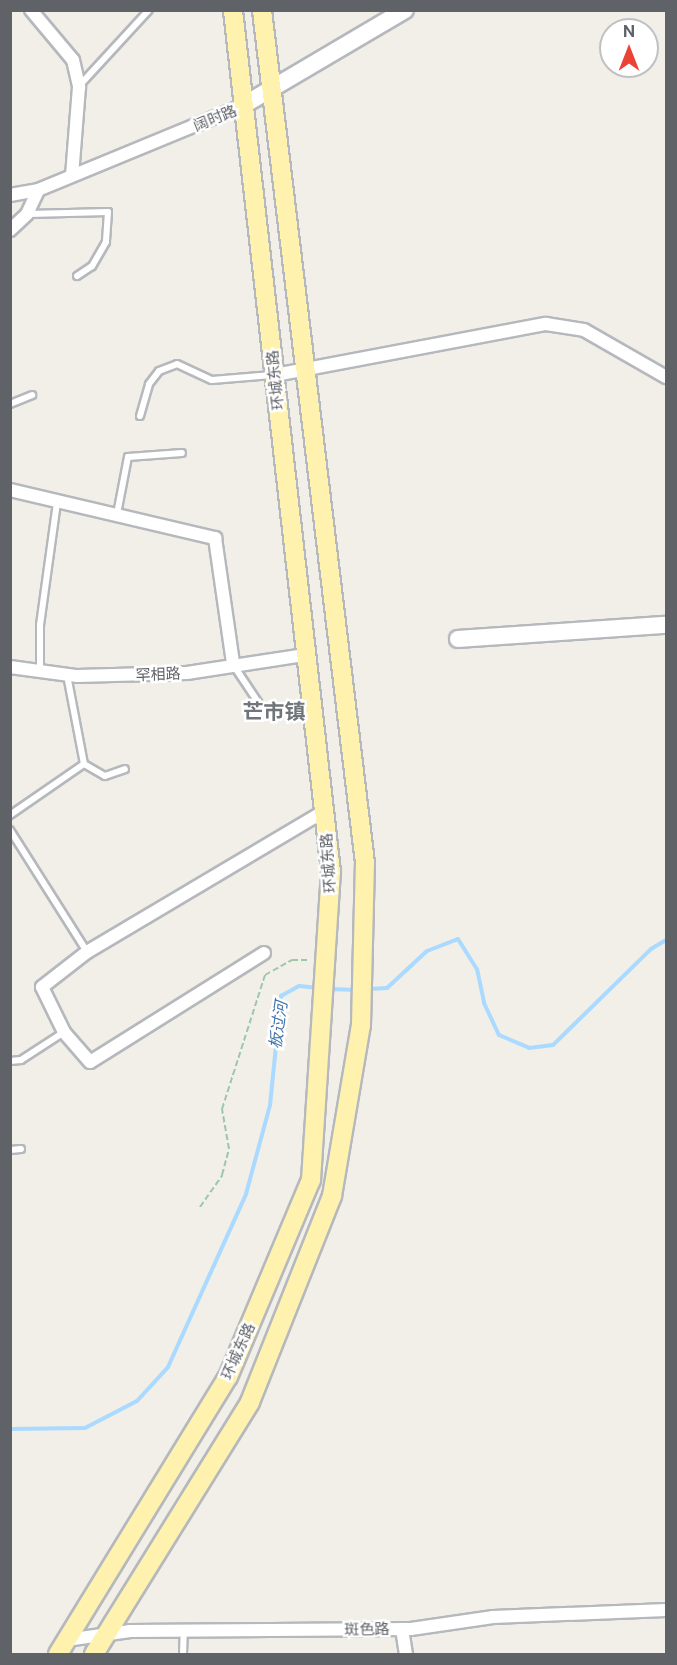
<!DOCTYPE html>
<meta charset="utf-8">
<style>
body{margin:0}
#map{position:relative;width:677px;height:1665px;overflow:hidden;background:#f1efe8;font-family:"Public Sans","Noto Sans SC",sans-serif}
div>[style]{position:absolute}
.stream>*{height:4px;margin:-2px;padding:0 2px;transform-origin:2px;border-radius:2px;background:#aadaff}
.path>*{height:2px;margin-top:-1px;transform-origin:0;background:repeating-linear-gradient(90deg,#9cc7a9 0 6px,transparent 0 9px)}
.roads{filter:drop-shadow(2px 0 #b5b8bc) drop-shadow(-2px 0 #b5b8bc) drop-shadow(0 2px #b5b8bc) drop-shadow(0 -2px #b5b8bc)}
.lane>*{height:6px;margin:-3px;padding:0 3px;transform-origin:3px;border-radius:3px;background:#fff}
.street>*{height:12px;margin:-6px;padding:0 6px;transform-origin:6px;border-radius:6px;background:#fff}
.secondary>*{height:16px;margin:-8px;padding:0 8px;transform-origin:8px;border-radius:8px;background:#fff}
.primary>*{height:18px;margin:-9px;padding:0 9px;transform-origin:9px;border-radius:9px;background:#fff2af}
span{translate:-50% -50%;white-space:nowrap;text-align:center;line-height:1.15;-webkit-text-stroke:5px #fff;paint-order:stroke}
.street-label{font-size:15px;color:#5f6368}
.water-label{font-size:16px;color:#4174aa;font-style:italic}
.district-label{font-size:21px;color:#70757a;font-weight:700}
.frame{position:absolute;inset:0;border:12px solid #5f6368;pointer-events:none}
.north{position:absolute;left:599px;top:18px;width:60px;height:60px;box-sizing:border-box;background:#fff;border:2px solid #bfc1c3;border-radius:50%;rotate:0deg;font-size:16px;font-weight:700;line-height:24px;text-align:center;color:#5f6368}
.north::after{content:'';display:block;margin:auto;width:21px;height:27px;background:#ea4335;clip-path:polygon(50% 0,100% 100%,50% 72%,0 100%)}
</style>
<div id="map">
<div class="stream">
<div style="left:329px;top:989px;width:28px;rotate:2deg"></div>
<div style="left:368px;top:989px;width:19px;rotate:-3deg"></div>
<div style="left:387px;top:988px;width:54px;rotate:-42.8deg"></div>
<div style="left:427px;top:951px;width:33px;rotate:-21deg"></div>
<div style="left:458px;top:939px;width:36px;rotate:58deg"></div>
<div style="left:477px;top:969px;width:35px;rotate:78deg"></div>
<div style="left:484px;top:1003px;width:35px;rotate:65deg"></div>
<div style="left:499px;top:1035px;width:33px;rotate:23deg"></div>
<div style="left:529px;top:1048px;width:24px;rotate:-7deg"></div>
<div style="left:553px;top:1045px;width:137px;rotate:-44.4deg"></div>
<div style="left:651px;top:949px;width:17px;rotate:-31deg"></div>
<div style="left:10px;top:1429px;width:75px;rotate:-0.8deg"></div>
<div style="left:85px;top:1428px;width:59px;rotate:-27.4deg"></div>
<div style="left:137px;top:1401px;width:46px;rotate:-47.6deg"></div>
<div style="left:168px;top:1367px;width:190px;rotate:-65.7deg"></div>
<div style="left:246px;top:1194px;width:92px;rotate:-74.9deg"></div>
<div style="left:270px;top:1105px;width:110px;rotate:-84.2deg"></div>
<div style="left:281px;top:996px;width:21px;rotate:-29deg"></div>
<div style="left:299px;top:986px;width:20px;rotate:6deg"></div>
</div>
<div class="path">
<div style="left:200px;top:1207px;width:39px;rotate:-55deg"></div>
<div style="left:222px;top:1175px;width:27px;rotate:-75deg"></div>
<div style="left:229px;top:1149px;width:41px;rotate:-99.9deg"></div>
<div style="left:222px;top:1109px;width:141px;rotate:-72.2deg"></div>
<div style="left:265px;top:975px;width:31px;rotate:-29deg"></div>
<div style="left:292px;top:960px;width:18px"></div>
</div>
<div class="roads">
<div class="lane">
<div style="left:79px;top:86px;width:103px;rotate:-47.4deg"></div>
<div style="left:28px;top:214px;width:80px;rotate:-1.4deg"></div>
<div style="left:108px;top:212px;width:30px;rotate:94deg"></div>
<div style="left:106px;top:242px;width:28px;rotate:120deg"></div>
<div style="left:92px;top:266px;width:18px;rotate:146deg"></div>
<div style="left:10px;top:404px;width:24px;rotate:-22deg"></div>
<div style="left:140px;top:416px;width:33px;rotate:-74deg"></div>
<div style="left:149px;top:384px;width:16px;rotate:-52deg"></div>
<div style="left:159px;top:371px;width:19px;rotate:-21deg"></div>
<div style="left:177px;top:364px;width:38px;rotate:25deg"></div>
<div style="left:212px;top:380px;width:60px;rotate:-4.8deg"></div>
<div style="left:117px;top:514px;width:58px;rotate:-79.1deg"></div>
<div style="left:128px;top:457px;width:54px;rotate:-4.2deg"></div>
<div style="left:234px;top:666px;width:47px;rotate:56.3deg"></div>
<div style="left:40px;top:671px;width:46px;rotate:-90deg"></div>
<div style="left:40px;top:625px;width:124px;rotate:-82.1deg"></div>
<div style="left:84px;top:764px;width:24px;rotate:30deg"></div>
<div style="left:105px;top:776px;width:21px;rotate:-19deg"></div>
<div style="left:10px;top:815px;width:90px;rotate:-34.6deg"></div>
<div style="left:84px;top:764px;width:91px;rotate:-100.8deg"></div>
<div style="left:10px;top:830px;width:144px;rotate:57.7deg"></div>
<div style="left:10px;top:1061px;width:11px;rotate:-5deg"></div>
<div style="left:21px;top:1060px;width:51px;rotate:-33.1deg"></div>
<div style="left:10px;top:1150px;width:11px;rotate:-5deg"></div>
<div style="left:183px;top:1654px;width:23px;rotate:-88deg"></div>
</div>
<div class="street">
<div style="left:31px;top:10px;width:65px;rotate:50deg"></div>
<div style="left:73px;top:60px;width:28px;rotate:77deg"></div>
<div style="left:79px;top:87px;width:89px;rotate:94.5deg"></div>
<div style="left:10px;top:195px;width:28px;rotate:-10deg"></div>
<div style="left:38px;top:190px;width:221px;rotate:-22.4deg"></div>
<div style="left:10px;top:230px;width:23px;rotate:-43deg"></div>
<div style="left:27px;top:214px;width:26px;rotate:-65deg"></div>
<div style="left:275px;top:375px;width:276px;rotate:-10.7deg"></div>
<div style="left:546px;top:324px;width:38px;rotate:9deg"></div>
<div style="left:584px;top:330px;width:95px;rotate:29.8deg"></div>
<div style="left:10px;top:490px;width:211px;rotate:13.2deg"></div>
<div style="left:215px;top:538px;width:126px;rotate:81.8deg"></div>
<div style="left:10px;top:667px;width:68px;rotate:7.7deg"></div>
<div style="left:77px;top:676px;width:110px;rotate:-1.6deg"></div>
<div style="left:187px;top:673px;width:118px;rotate:-8.7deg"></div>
<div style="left:264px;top:953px;width:205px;rotate:147.9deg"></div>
<div style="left:90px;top:1062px;width:40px;rotate:-131deg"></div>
<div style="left:64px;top:1032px;width:50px;rotate:-116.1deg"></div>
<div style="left:42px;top:987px;width:57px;rotate:-37.9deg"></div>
<div style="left:87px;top:952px;width:274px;rotate:-30.7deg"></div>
<div style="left:402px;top:1629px;width:25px;rotate:81deg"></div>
<div style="left:66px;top:1640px;width:65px;rotate:-8deg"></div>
<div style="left:130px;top:1631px;width:281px;rotate:-0.4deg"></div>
<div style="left:411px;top:1629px;width:83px;rotate:-8.3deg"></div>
<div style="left:493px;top:1617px;width:173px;rotate:-2.3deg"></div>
</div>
<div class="secondary">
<div style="left:242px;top:106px;width:189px;rotate:-30.5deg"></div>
<div style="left:458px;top:639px;width:208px;rotate:-3.9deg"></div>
</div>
<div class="primary">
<div style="left:58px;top:1654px;width:325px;rotate:-58.5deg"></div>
<div style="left:228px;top:1377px;width:214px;rotate:-67.2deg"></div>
<div style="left:311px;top:1180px;width:309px;rotate:-86.3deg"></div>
<div style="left:331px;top:872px;width:868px;rotate:-96.49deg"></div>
<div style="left:94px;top:1654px;width:296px;rotate:-58.2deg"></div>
<div style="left:250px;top:1402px;width:222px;rotate:-68.3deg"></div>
<div style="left:332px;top:1196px;width:173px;rotate:-80.4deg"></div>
<div style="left:361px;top:1025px;width:162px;rotate:-88.6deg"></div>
<div style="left:365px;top:863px;width:859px;rotate:-96.89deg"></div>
</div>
</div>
<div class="street-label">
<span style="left:215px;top:118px;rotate:-22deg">阔时路</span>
<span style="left:275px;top:380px;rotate:-96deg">环城东路</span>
<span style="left:158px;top:674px;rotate:-2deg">罕相路</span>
<span style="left:328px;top:863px;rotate:-94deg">环城东路</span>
<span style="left:238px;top:1351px;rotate:-66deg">环城东路</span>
<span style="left:367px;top:1629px;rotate:-1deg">斑色路</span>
</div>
<div class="water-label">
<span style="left:279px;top:1025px;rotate:-82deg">板过河</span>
</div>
<div class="district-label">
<span style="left:274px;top:712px">芒市镇</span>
</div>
<div class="frame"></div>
<div class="north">N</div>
</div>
